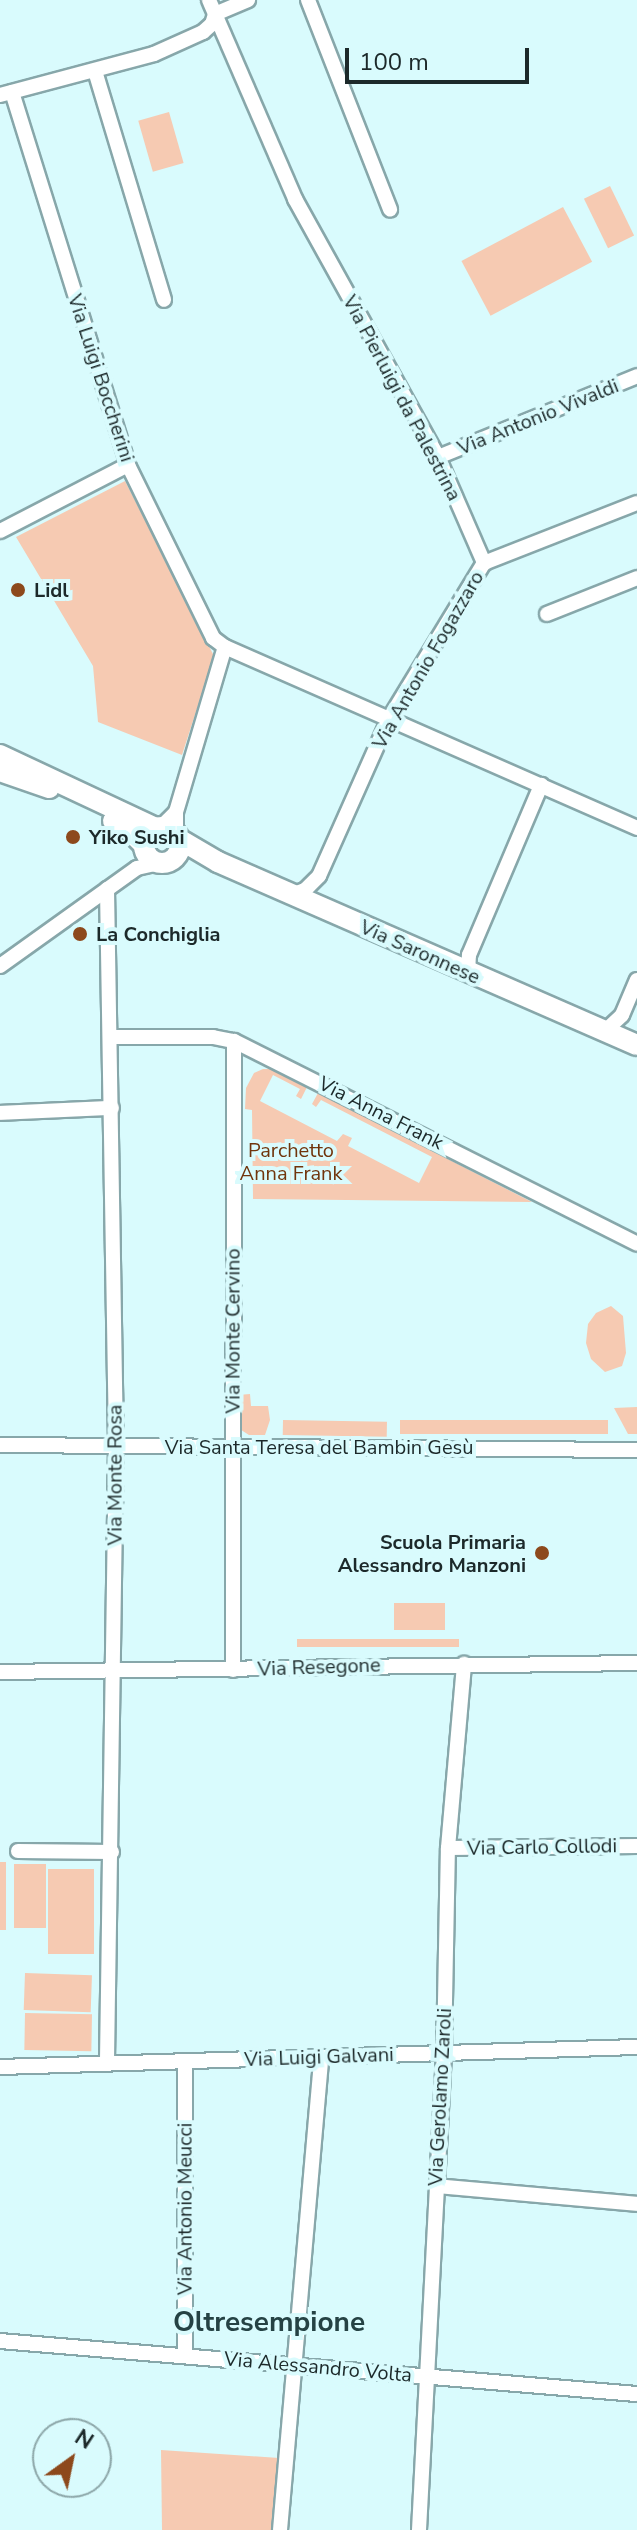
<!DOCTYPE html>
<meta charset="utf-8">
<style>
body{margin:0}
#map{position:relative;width:637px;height:2530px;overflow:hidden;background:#d9fbfd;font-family:"Nunito Sans",sans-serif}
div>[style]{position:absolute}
.green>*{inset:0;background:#f6cab2;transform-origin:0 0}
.roads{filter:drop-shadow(2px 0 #87a7aa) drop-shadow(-2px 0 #87a7aa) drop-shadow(0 2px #87a7aa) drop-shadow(0 -2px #87a7aa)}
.minor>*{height:14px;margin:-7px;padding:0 7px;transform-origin:7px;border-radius:7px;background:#fff}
.primary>*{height:20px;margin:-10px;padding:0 10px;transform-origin:10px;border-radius:10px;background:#fff}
.primary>.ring{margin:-10px;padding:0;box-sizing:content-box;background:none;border:20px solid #fff;border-radius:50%}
.dots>*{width:22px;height:22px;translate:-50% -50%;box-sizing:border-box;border:4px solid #d9fbfd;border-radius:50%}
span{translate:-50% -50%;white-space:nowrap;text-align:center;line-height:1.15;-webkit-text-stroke:8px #d9fbfd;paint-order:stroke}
.street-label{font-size:20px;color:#1c292a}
.poi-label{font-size:20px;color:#1c292a;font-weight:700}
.left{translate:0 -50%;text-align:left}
.right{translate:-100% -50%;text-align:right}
.park-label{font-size:20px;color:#70350c}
.district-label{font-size:28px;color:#254244;font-weight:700}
.north{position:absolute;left:32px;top:2418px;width:80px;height:80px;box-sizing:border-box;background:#d9fbfd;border:2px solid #8da7a9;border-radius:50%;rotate:33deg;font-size:22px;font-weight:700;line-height:32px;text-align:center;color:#1c292a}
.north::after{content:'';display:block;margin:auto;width:28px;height:36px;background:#8d491c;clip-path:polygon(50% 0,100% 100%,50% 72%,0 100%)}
.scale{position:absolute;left:345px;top:48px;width:184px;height:36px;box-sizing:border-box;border:4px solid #1c292a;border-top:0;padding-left:10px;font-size:24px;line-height:28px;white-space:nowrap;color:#1c292a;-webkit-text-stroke:6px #d9fbfd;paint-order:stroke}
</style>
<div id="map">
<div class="green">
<div style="left:169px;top:112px;width:53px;height:32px;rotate:74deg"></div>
<div style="left:610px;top:186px;width:55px;height:29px;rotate:64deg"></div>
<div style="left:563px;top:207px;width:62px;height:115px;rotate:62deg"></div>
<div style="clip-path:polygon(125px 481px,214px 656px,182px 755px,98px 722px,93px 666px,16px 537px)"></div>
<div style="clip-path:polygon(263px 1069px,271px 1069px,307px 1087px,301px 1099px,296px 1096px,300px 1089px,273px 1075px,260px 1101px,337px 1141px,343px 1134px,352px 1138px,348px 1146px,419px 1183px,432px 1157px,321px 1100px,316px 1107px,312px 1104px,318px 1093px,532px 1202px,253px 1199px,252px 1110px,245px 1109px,246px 1088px,254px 1073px)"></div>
<div style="clip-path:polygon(611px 1306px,623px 1316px,626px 1353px,622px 1366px,605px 1372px,591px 1359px,586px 1343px,588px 1324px,596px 1313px)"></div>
<div style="clip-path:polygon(250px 1394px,251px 1406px,268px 1406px,270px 1420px,265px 1435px,249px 1435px,238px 1428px,238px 1395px)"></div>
<div style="clip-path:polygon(637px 1407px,637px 1434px,628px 1434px,614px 1408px)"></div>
<div style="left:283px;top:1420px;width:104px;height:15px;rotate:1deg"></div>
<div style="left:400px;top:1420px;width:208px;height:14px"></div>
<div style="left:394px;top:1603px;width:51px;height:27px"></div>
<div style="left:297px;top:1639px;width:162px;height:8px"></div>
<div style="left:0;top:1862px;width:6px;height:68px"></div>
<div style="left:14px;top:1864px;width:32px;height:64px"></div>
<div style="left:48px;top:1869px;width:46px;height:85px"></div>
<div style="left:25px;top:1973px;width:67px;height:37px;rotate:2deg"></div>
<div style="left:25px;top:2013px;width:67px;height:37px;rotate:1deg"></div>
<div style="clip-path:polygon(161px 2450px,279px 2458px,272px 2530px,162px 2530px)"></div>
</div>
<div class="roads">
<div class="minor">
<div style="left:209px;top:0;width:217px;rotate:66.6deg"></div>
<div style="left:295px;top:199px;width:295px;rotate:61deg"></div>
<div style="left:438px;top:457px;width:116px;rotate:66.5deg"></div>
<div style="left:308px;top:0;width:225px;rotate:68.6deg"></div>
<div style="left:95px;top:71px;width:239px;rotate:73.2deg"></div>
<div style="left:12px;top:92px;width:391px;rotate:72.7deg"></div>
<div style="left:128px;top:465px;width:193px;rotate:63.8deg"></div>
<div style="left:213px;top:638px;width:15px;rotate:37deg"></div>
<div style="left:225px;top:647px;width:450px;rotate:23.7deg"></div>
<div style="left:0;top:95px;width:159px;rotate:-14.9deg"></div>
<div style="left:154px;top:54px;width:54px;rotate:-24.2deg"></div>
<div style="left:203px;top:32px;width:12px;rotate:-42deg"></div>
<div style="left:212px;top:24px;width:10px;rotate:-73deg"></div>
<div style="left:215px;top:14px;width:36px;rotate:-23deg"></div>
<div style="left:438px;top:457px;width:215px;rotate:-22.1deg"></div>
<div style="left:0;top:531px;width:144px;rotate:-27.3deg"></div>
<div style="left:547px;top:614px;width:97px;rotate:-21.8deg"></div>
<div style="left:176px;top:812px;width:172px;rotate:-73.5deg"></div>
<div style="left:161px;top:827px;width:21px;rotate:-45deg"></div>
<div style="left:176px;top:812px;width:23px;rotate:90deg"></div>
<div style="left:107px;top:889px;width:557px;rotate:89.07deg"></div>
<div style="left:116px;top:1446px;width:617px;rotate:90.84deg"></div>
<div style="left:291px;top:895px;width:15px;rotate:-20deg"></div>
<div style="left:305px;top:890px;width:20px;rotate:-45deg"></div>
<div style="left:319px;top:876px;width:172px;rotate:-66deg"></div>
<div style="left:389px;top:719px;width:183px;rotate:-58.7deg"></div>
<div style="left:484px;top:563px;width:164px;rotate:-21.4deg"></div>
<div style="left:0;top:966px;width:168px;rotate:-35.6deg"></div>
<div style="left:137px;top:868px;width:23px;rotate:-13deg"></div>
<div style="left:468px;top:973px;width:18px;rotate:-87deg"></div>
<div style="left:469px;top:955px;width:185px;rotate:-67deg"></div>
<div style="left:605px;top:1031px;width:23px;rotate:-43deg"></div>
<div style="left:622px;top:1015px;width:38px;rotate:-67deg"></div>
<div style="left:111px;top:1037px;width:102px"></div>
<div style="left:213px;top:1037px;width:21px;rotate:11deg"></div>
<div style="left:234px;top:1041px;width:451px;rotate:26.7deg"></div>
<div style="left:0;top:1113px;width:112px;rotate:-2.6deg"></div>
<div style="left:0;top:1445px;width:637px;rotate:0.45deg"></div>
<div style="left:233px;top:1670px;width:629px;rotate:-89.91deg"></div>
<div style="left:0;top:1672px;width:637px;rotate:-0.81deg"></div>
<div style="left:448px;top:1848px;width:189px;rotate:-0.6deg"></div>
<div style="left:18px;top:1851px;width:94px;rotate:0.6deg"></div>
<div style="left:0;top:2067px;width:637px;rotate:-1.8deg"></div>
<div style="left:436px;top:2186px;width:202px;rotate:5.1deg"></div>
<div style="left:0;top:2341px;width:639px;rotate:4.76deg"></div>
<div style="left:185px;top:2356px;width:295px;rotate:-90deg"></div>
<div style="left:280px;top:2530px;width:475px;rotate:-85deg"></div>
<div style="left:419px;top:2530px;width:478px;rotate:-87deg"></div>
<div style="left:444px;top:2053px;width:205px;rotate:-88.9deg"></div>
<div style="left:448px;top:1848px;width:185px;rotate:-85deg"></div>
</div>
<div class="primary">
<div style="left:0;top:755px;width:172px;rotate:25.1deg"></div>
<div style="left:0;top:771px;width:52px;rotate:19.1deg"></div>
<div style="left:113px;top:821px;width:16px;rotate:27deg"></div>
<div style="left:127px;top:828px;width:24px;rotate:45deg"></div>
<div class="ring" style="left:144px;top:827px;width:16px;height:16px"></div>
<div style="left:179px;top:839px;width:45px;rotate:30.5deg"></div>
<div style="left:218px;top:862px;width:457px;rotate:23.6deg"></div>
</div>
</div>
<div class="dots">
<div style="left:18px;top:590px;background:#8d491c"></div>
<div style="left:73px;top:837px;background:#8d491c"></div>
<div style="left:80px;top:934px;background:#8d491c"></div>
<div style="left:542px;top:1553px;background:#8d491c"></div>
</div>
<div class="street-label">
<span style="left:101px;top:378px;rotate:72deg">Via Luigi Boccherini</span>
<span style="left:402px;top:398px;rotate:62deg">Via Pierluigi da Palestrina</span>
<span style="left:538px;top:417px;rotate:-22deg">Via Antonio Vivaldi</span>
<span style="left:428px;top:660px;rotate:-60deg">Via Antonio Fogazzaro</span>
<span style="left:420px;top:952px;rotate:24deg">Via Saronnese</span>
<span style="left:381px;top:1113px;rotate:27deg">Via Anna Frank</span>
<span style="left:233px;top:1331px;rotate:-90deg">Via Monte Cervino</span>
<span style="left:319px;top:1447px">Via Santa Teresa del Bambin Gesù</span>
<span style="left:115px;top:1475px;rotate:-90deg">Via Monte Rosa</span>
<span style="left:319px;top:1667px;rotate:-2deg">Via Resegone</span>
<span style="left:542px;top:1847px;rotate:-1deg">Via Carlo Collodi</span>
<span style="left:319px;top:2057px;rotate:-2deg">Via Luigi Galvani</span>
<span style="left:440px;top:2097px;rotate:-87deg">Via Gerolamo Zaroli</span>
<span style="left:185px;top:2209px;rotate:-90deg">Via Antonio Meucci</span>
<span style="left:318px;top:2367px;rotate:5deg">Via Alessandro Volta</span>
</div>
<div class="poi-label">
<span class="left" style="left:34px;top:590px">Lidl</span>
<span class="left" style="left:89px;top:837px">Yiko Sushi</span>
<span class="left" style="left:96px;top:934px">La Conchiglia</span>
<span class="right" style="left:526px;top:1554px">Scuola Primaria<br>Alessandro Manzoni</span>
</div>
<div class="park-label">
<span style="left:291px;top:1162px">Parchetto<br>Anna Frank</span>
</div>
<div class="district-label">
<span style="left:269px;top:2322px">Oltresempione</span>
</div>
<div class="north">N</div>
<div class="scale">100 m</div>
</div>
